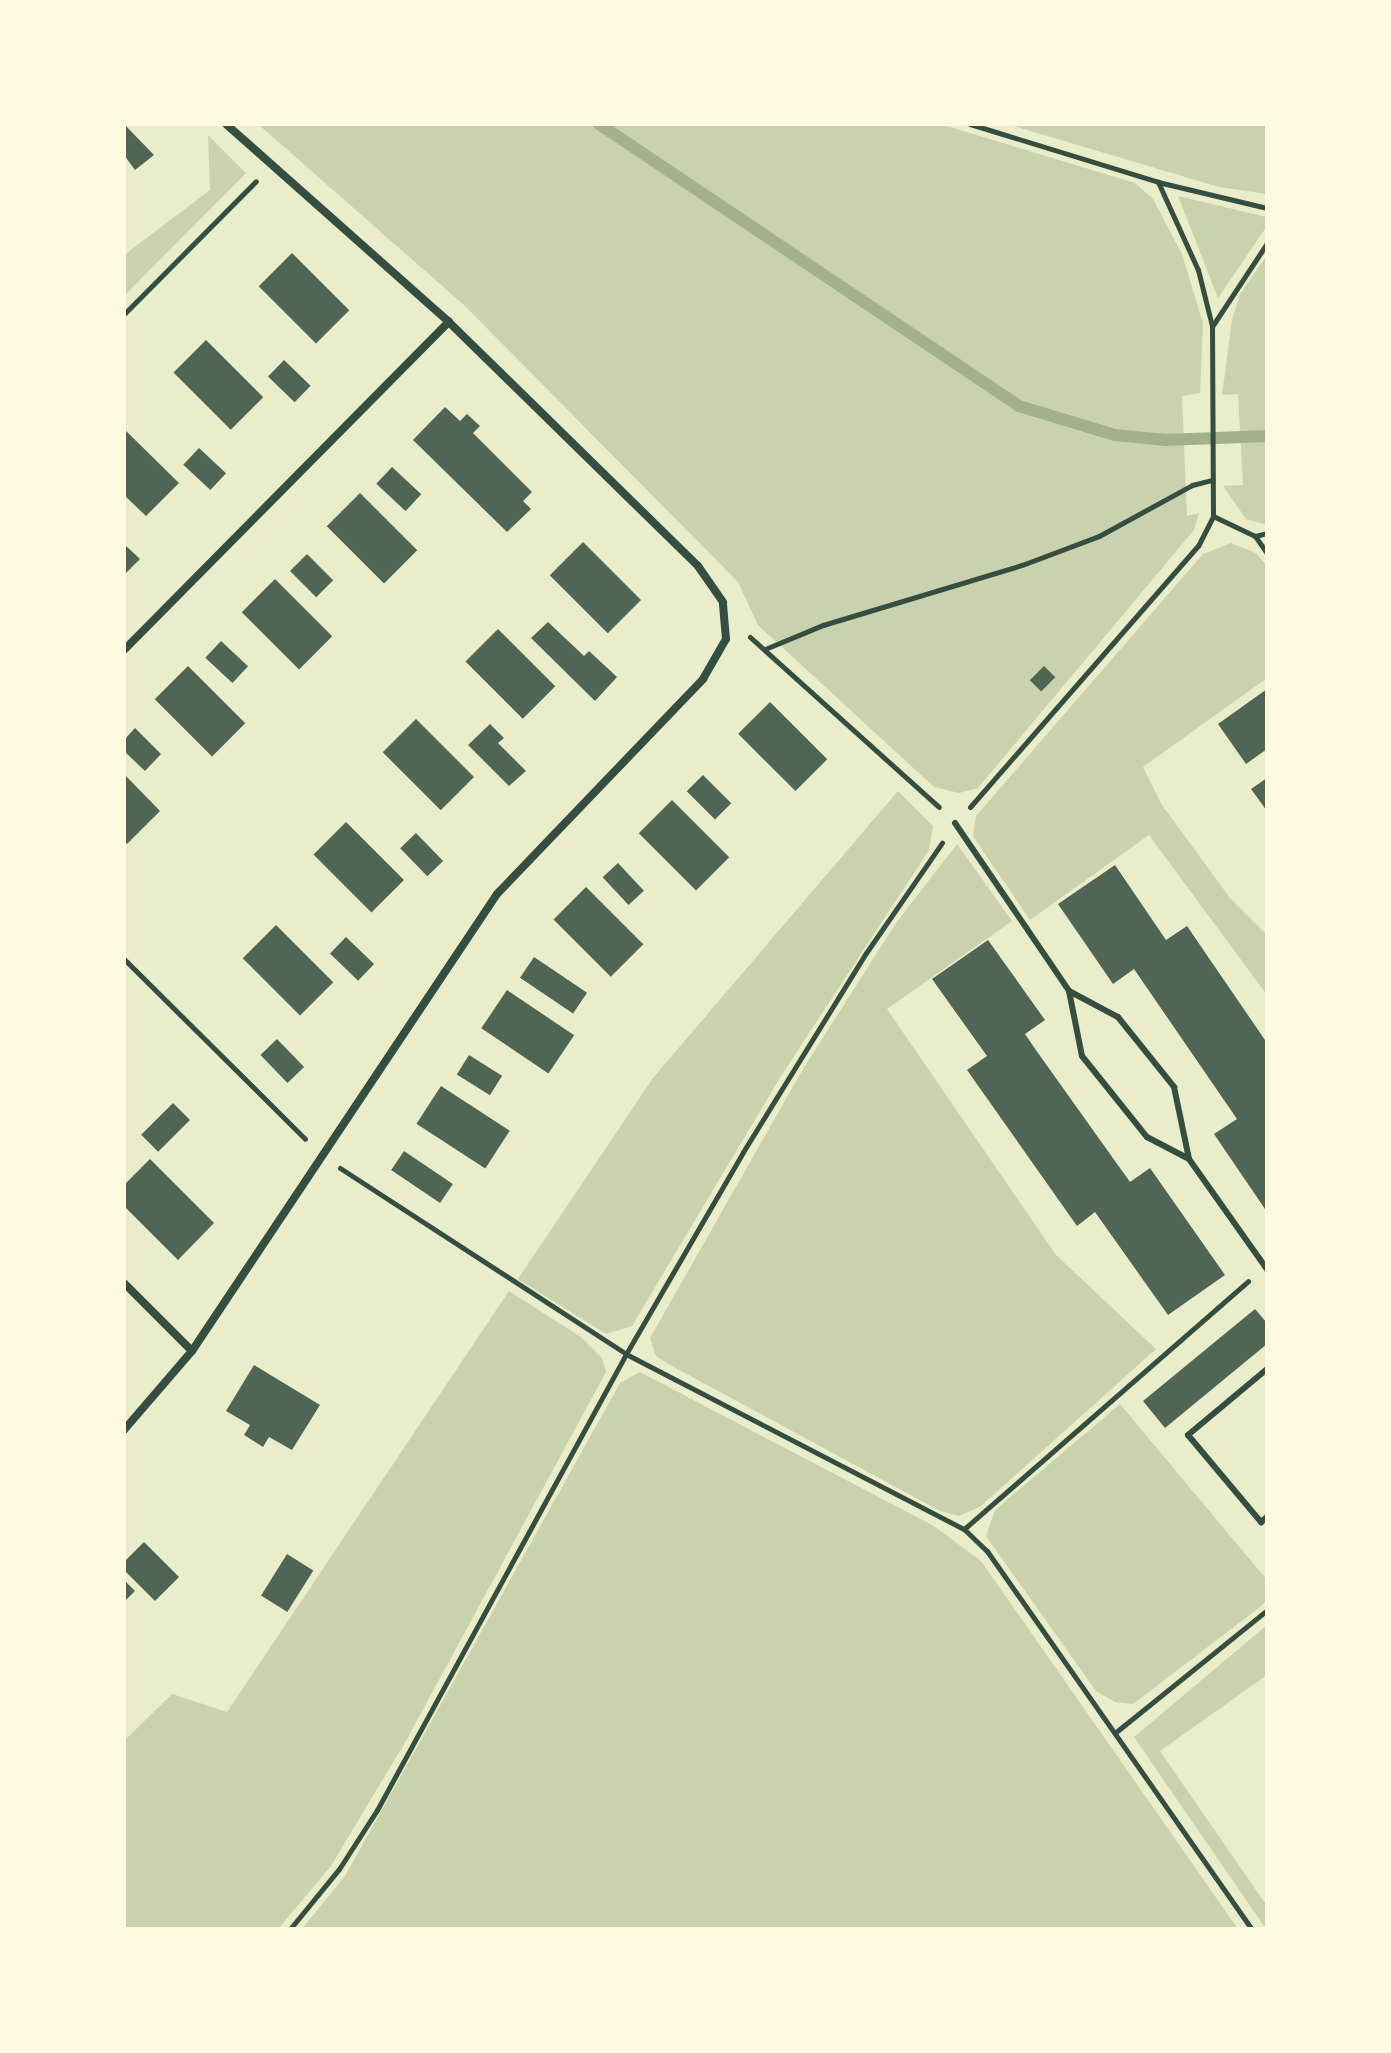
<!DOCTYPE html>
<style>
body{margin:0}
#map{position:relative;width:1391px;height:2053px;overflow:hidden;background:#e9edc9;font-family:"Fira Sans",sans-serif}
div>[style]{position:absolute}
.green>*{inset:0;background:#cad2ad}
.stream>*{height:12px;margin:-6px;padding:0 6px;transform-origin:6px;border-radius:6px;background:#a3b18a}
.building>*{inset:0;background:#4f6655;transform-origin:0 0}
.path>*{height:5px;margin:-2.5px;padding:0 2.5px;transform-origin:2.5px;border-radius:2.5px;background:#344e41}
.service>*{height:6px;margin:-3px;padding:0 3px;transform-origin:3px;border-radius:3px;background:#344e41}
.minor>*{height:8px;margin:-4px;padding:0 4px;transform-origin:4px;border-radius:4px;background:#344e41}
span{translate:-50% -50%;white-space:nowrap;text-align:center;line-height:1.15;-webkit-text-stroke:6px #fefae0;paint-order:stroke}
.frame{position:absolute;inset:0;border:126px solid #fefae0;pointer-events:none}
</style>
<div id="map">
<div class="green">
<div style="clip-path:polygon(258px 124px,940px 124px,1135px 183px,1153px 199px,1182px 254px,1203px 323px,1200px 393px,1182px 396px,1187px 516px,1199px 513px,1194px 530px,978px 788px,959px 793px,934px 787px,758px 625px,738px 582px,465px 306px)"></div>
<div style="clip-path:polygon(1007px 124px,1267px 124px,1267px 194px,1219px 187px)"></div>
<div style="clip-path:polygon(208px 135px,246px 173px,124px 296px,124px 255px,210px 190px)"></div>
<div style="clip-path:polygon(1178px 196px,1267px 217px,1267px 226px,1218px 298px)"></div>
<div style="clip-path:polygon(1267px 255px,1267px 524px,1264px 524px,1246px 519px,1223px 486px,1243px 485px,1238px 394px,1222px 395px,1232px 320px,1240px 294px)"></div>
<div style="clip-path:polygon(1231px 543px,1256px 553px,1267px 566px,1267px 678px,1143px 767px,1162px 805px,1230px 898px,1267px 935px,1267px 995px,1149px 835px,1030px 920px,973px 836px,976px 816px,1203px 554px)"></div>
<div style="clip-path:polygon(898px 791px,933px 826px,929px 850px,781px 1076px,632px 1326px,606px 1334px,518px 1279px,653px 1078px)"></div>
<div style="clip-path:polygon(957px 844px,1012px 921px,887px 1009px,1056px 1255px,1156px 1349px,981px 1506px,959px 1516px,940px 1511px,670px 1365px,656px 1356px,650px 1338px,803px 1069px,896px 923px)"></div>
<div style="clip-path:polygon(509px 1291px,581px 1337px,602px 1358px,606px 1372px,407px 1739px,331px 1866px,278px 1929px,124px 1929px,124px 1741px,172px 1694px,227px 1712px)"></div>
<div style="clip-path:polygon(640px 1372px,934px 1526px,981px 1561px,1238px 1929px,302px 1929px,345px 1876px,620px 1383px)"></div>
<div style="clip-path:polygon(1120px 1404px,1267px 1580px,1267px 1600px,1260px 1607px,1133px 1704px,1115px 1702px,1096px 1691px,986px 1536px,995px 1510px)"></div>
<div style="clip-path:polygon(1267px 1625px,1267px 1675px,1160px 1751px,1267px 1906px,1266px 1929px,1134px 1737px)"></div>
</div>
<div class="stream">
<div style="left:599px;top:124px;width:506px;rotate:33.88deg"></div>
<div style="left:1019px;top:406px;width:100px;rotate:16.8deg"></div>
<div style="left:1115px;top:435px;width:51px;rotate:5.6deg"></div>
<div style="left:1166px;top:440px;width:101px;rotate:-2.3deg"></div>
</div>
<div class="building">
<div style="clip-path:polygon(124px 124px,154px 155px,135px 170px,124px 155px)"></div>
<div style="left:292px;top:253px;width:81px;height:47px;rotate:45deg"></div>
<div style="left:206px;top:340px;width:81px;height:46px;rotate:45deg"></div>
<div style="left:284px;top:360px;width:37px;height:23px;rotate:44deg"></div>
<div style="clip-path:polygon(445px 407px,460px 421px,467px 414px,480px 426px,473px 433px,532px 492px,523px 501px,531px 509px,507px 532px,413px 440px)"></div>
<div style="clip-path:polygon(124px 429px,179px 483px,146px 516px,124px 495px)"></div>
<div style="left:199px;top:448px;width:37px;height:23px;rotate:43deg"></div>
<div style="left:392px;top:467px;width:40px;height:23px;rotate:43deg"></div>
<div style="left:360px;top:493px;width:81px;height:47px;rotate:45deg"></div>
<div style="left:583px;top:542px;width:82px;height:47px;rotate:45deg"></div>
<div style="clip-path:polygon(124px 544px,140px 559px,124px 575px)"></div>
<div style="left:307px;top:554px;width:37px;height:24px;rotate:45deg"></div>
<div style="left:275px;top:579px;width:81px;height:47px;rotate:45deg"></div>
<div style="clip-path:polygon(548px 622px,584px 656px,589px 651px,617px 677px,595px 701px,531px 638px)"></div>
<div style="left:498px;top:629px;width:81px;height:46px;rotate:45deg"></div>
<div style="left:221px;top:641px;width:37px;height:23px;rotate:43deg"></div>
<div style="left:188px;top:666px;width:81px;height:47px;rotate:45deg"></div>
<div style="left:1044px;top:666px;width:16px;height:20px;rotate:45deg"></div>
<div style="clip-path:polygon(1267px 689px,1267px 749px,1246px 764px,1218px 724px)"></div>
<div style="left:770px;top:702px;width:81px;height:45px;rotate:45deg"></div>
<div style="left:416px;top:719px;width:82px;height:47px;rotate:45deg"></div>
<div style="clip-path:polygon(490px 724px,504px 738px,498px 743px,526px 771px,509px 786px,468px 745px)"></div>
<div style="clip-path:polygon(135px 728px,161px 754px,145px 771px,124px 751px,124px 740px)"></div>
<div style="clip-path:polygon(124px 774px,160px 811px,127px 844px,124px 841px)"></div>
<div style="left:703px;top:775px;width:40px;height:23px;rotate:45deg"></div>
<div style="clip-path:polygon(1267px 778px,1267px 811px,1251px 789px)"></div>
<div style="left:672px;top:800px;width:81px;height:47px;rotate:45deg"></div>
<div style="left:346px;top:822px;width:82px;height:46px;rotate:45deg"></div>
<div style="left:416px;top:833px;width:39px;height:22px;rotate:46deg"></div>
<div style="left:618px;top:863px;width:38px;height:21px;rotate:47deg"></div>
<div style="clip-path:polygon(1115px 865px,1166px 940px,1187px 926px,1267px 1043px,1267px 1212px,1214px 1134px,1237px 1119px,1134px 969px,1113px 984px,1058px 904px)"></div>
<div style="left:586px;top:887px;width:81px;height:46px;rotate:45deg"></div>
<div style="left:276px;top:925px;width:81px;height:47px;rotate:45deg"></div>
<div style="left:346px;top:937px;width:39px;height:23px;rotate:44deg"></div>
<div style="clip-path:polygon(988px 940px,1045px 1020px,1025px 1034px,1038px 1053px,1130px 1182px,1150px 1168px,1225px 1275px,1168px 1315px,1095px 1212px,1077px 1226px,967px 1070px,987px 1056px,932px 979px)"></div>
<div style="left:534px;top:957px;width:64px;height:25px;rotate:34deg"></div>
<div style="left:507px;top:990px;width:81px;height:46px;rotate:34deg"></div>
<div style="left:277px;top:1039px;width:39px;height:23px;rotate:46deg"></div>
<div style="left:469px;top:1055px;width:39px;height:23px;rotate:32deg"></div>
<div style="left:441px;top:1086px;width:82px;height:45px;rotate:33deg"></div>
<div style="left:173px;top:1103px;width:24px;height:45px;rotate:45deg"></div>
<div style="left:404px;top:1151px;width:59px;height:23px;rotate:34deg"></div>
<div style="clip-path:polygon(150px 1159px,214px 1223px,178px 1260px,124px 1206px,124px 1185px)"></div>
<div style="clip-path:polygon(1255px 1309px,1267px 1323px,1267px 1344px,1165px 1428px,1143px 1401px)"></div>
<div style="clip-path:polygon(254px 1365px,320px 1405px,292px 1450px,269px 1437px,263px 1447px,244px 1435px,250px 1425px,226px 1411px)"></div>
<div style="clip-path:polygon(144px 1542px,179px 1577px,155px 1601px,124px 1570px,124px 1562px)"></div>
<div style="left:287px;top:1554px;width:31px;height:49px;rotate:32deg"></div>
<div style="clip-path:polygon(124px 1580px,135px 1591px,124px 1602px)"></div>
</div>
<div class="path">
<div style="left:970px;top:124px;width:197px;rotate:17.1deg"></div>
<div style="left:1158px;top:182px;width:112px;rotate:13.4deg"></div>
<div style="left:124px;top:314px;width:187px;rotate:-45.2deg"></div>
<div style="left:1213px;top:325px;width:98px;rotate:-56.6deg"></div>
<div style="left:1213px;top:516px;width:47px;rotate:25.5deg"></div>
<div style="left:1255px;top:536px;width:12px;rotate:-14deg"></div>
<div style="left:1255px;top:536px;width:21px;rotate:55deg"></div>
<div style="left:750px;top:637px;width:254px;rotate:42deg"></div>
<div style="left:765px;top:649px;width:63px;rotate:-22.5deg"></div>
<div style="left:823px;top:625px;width:208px;rotate:-16.8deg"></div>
<div style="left:1022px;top:565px;width:82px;rotate:-20.6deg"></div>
<div style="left:1099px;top:536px;width:106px;rotate:-28.7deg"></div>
<div style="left:1192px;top:485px;width:21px;rotate:-14deg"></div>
<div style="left:970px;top:807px;width:347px;rotate:-48.9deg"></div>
<div style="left:1198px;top:546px;width:34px;rotate:-63deg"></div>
<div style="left:1213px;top:516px;width:190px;rotate:-90.3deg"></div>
<div style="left:1212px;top:326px;width:58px;rotate:-104deg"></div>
<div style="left:1198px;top:270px;width:97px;rotate:-114.4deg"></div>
<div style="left:124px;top:959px;width:255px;rotate:44.8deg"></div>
<div style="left:340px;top:1168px;width:341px;rotate:33deg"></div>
<div style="left:626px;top:1354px;width:233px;rotate:-59.9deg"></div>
<div style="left:743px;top:1152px;width:234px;rotate:-58.3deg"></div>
<div style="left:866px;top:953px;width:134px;rotate:-55.4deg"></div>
<div style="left:964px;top:1529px;width:377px;rotate:-41.1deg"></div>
<div style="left:1116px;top:1732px;width:194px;rotate:-38.9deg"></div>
<div style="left:290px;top:1929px;width:77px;rotate:-50.8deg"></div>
<div style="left:339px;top:1869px;width:70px;rotate:-57.2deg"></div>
<div style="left:377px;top:1810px;width:520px;rotate:-61.36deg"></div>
<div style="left:626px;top:1354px;width:381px;rotate:27.4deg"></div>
<div style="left:964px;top:1529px;width:32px;rotate:44deg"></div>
<div style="left:987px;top:1551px;width:462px;rotate:55deg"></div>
</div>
<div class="service">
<div style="left:955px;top:823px;width:203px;rotate:55.8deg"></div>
<div style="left:1069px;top:991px;width:55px;rotate:28deg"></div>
<div style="left:1118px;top:1017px;width:90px;rotate:51.3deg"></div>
<div style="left:1174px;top:1087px;width:74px;rotate:78.2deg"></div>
<div style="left:1189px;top:1159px;width:135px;rotate:54.7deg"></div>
<div style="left:1069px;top:991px;width:66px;rotate:78.7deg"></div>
<div style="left:1082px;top:1056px;width:104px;rotate:51.3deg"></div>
<div style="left:1147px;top:1137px;width:47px;rotate:27.6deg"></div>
<div style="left:1267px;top:1369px;width:103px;rotate:140.1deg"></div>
<div style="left:1188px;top:1435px;width:114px;rotate:50deg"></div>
<div style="left:1261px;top:1522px;width:8px;rotate:-40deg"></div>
</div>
<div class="minor">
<div style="left:124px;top:650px;width:462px;rotate:-45.3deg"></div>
<div style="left:124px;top:1283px;width:96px;rotate:45deg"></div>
<div style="left:124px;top:1430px;width:104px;rotate:-49.3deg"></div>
<div style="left:192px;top:1351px;width:549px;rotate:-56.28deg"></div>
<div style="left:497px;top:894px;width:298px;rotate:-46.2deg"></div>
<div style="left:703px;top:679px;width:46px;rotate:-60.1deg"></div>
<div style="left:726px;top:639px;width:37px;rotate:-95deg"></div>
<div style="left:723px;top:602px;width:44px;rotate:-124.8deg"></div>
<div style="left:698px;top:566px;width:349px;rotate:-135.6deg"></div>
<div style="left:449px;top:322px;width:298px;rotate:-138.4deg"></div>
</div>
<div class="frame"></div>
</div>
